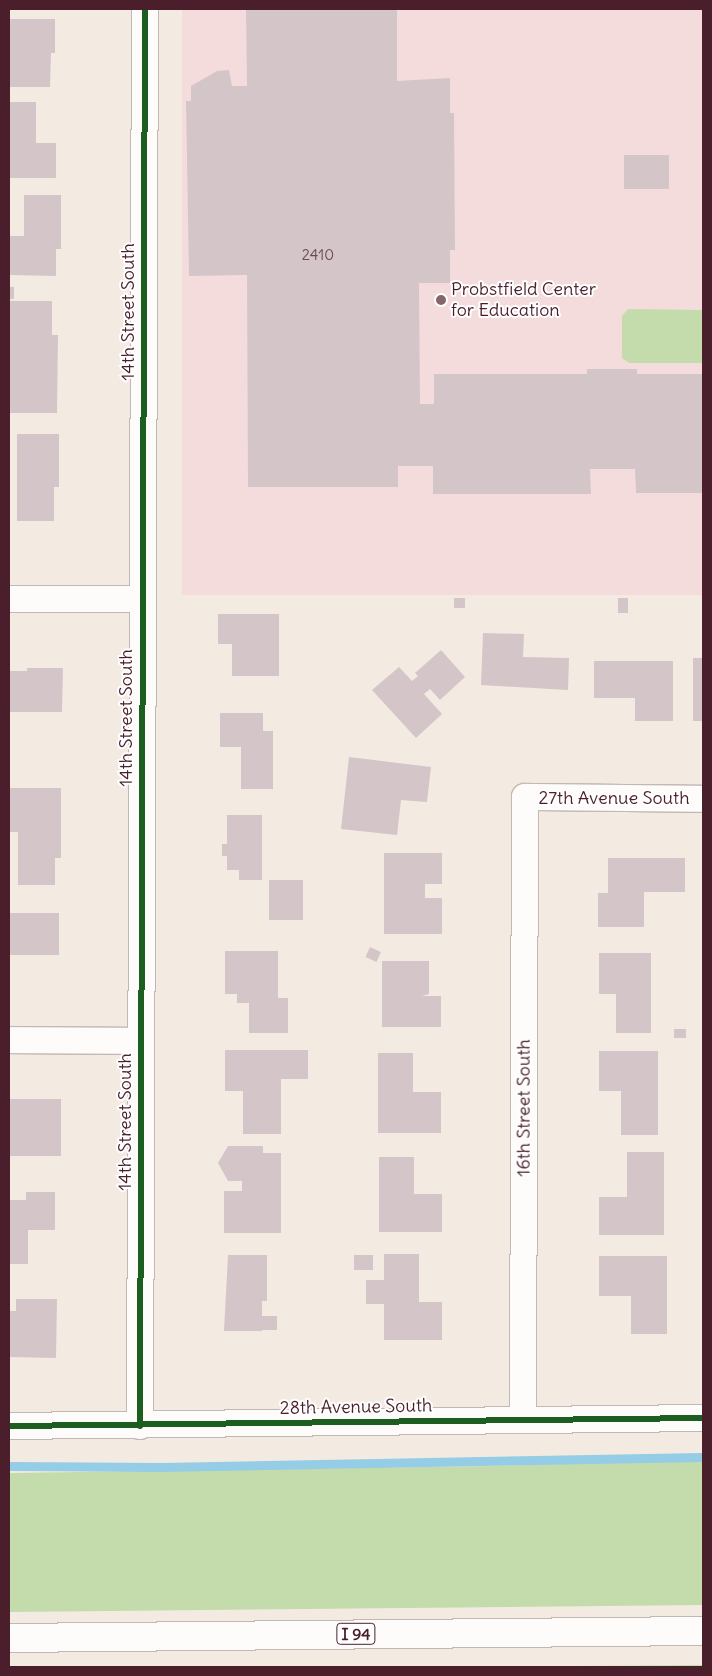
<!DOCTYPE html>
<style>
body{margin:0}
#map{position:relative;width:712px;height:1676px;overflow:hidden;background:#f3ebe2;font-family:Delius,sans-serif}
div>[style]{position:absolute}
.built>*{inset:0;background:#f4dcdd;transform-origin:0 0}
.green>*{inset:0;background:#c4dcab}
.stream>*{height:9px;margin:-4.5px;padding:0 4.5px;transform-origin:4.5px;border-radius:4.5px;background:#95cce6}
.building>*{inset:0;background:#d4c5c9;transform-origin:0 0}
.roads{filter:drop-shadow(1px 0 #c1b8b4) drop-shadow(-1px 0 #c1b8b4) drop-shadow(0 1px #c1b8b4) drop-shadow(0 -1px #c1b8b4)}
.minor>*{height:26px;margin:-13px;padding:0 13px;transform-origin:13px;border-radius:13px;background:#fdfcfb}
.highway>*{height:28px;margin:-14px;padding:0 14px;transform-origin:14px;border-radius:14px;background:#fdfcfb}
.cycleway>*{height:6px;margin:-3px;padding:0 3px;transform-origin:3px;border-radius:3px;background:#1b5e20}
.dots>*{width:14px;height:14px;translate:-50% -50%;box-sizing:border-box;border:2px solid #fff;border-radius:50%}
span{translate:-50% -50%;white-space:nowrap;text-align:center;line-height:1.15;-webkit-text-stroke:4px #fff;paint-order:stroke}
.number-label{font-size:15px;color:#6c4852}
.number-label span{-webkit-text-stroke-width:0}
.shield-label span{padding:1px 4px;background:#fff;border:1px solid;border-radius:4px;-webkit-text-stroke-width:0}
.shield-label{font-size:16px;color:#4a1f2b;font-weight:700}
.poi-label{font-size:18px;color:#4a1f2b}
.left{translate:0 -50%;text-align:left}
.street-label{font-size:18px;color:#4a1f2b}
.frame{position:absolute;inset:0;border:10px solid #4a1f2b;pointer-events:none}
</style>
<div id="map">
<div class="built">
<div style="left:182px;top:9px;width:521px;height:586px"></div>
</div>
<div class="green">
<div style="clip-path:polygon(628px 309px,703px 310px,703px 363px,629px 363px,622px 358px,622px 316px)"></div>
<div style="clip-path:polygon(648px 1461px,703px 1461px,703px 1605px,9px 1612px,9px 1473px,495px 1466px)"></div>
<div style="clip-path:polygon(703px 1665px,703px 1667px,436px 1667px)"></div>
</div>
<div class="stream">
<div style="left:9px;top:1466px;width:152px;rotate:0.4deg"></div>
<div style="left:161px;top:1467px;width:542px;rotate:-1.06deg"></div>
</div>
<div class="building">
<div style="clip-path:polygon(246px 9px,397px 9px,397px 81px,450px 78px,450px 113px,454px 113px,455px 250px,450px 250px,450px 283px,419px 283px,420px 404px,434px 404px,434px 374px,587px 374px,587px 369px,637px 369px,637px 374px,703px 374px,703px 493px,636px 493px,635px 469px,590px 469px,591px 494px,433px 494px,433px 466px,398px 466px,398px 487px,248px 487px,247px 275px,189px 276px,186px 101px,191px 101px,191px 86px,217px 71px,229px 70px,232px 86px,247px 86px)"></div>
<div style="clip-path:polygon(9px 19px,55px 19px,55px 53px,51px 53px,50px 87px,9px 87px)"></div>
<div style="clip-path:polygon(9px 102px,36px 102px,36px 143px,56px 143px,56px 178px,9px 178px)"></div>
<div style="left:624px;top:155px;width:45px;height:34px"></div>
<div style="clip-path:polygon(24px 195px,61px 195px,61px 249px,56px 249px,56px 276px,9px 275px,9px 236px,24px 236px)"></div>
<div style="left:9px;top:287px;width:5px;height:12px"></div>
<div style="clip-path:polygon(9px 301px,52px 301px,52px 335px,58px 335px,57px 413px,9px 413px)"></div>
<div style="clip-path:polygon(17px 434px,59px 434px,59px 487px,54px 487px,54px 521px,17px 521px)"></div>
<div style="left:454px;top:598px;width:11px;height:10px"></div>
<div style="left:618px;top:598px;width:10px;height:15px"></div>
<div style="clip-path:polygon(218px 614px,279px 614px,279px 676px,232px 676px,232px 644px,218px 644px)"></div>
<div style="clip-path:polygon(483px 633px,524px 634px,523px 657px,569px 658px,568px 690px,481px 685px)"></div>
<div style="clip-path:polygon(441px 650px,465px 677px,440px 700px,430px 689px,424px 694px,442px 714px,416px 738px,372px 690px,399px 667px,412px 681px,418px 676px,415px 673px)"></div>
<div style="left:693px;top:658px;width:10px;height:63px"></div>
<div style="clip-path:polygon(594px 661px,673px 661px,673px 721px,635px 721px,635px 698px,594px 698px)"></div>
<div style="clip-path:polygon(27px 668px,63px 668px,62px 712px,9px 712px,9px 671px,27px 671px)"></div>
<div style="clip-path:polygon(220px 713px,263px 713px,263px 731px,273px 731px,273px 789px,241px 789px,241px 747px,220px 747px)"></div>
<div style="clip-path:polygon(349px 757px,431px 767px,427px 802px,401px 800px,397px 835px,341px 829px)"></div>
<div style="clip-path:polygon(9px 788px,61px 788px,61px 858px,55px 858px,55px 885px,18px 885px,18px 832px,9px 832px)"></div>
<div style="clip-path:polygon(227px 815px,262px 815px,262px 880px,239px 880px,239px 870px,227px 870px,227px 856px,222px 856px,222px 844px,227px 844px)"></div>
<div style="clip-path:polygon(384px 853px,442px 853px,442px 884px,425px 884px,425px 898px,442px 898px,442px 934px,384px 934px)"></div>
<div style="clip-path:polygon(608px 858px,685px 858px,685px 892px,644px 892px,644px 927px,598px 927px,598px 893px,608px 893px)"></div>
<div style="left:269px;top:880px;width:34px;height:40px"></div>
<div style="left:9px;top:913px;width:50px;height:42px"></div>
<div style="left:370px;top:947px;width:12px;height:11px;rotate:24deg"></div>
<div style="clip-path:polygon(225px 951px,278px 951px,278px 998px,288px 998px,288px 1033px,249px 1033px,249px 1003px,237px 1003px,237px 994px,225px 994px)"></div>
<div style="clip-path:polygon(599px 953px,651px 953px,651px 1033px,616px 1033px,616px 994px,599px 994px)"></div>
<div style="clip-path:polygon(382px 961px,429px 961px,429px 994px,422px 996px,441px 996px,441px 1027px,382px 1027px)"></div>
<div style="left:674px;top:1029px;width:12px;height:9px"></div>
<div style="clip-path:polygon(225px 1050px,308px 1050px,308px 1079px,281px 1079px,281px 1134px,243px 1134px,243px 1091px,225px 1091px)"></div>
<div style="clip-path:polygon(599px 1051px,658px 1051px,658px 1135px,621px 1135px,621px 1091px,599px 1091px)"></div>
<div style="clip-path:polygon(378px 1053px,413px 1053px,413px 1092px,441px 1092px,441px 1133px,378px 1133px)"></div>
<div style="left:9px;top:1099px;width:52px;height:57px"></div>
<div style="clip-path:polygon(228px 1146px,263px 1146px,263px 1153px,281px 1153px,281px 1233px,224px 1233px,224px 1191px,242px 1191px,242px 1181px,228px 1181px,218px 1163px)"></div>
<div style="clip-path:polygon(627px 1152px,664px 1152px,664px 1235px,599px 1235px,599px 1197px,627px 1197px)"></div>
<div style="clip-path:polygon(379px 1157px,414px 1157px,414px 1194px,442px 1194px,442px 1232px,379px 1232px)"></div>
<div style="clip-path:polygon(26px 1192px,55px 1192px,55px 1230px,28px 1230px,28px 1264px,9px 1264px,9px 1200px,26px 1200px)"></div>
<div style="clip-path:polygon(384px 1254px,419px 1254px,419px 1302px,442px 1302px,442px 1340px,384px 1340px,384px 1304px,366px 1304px,366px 1280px,384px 1280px)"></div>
<div style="clip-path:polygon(228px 1255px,267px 1255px,267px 1301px,262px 1301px,262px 1331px,224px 1331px)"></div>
<div style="left:354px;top:1255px;width:19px;height:15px"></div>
<div style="clip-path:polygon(599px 1256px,667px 1256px,667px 1334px,631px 1334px,631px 1296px,599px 1296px)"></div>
<div style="clip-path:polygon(16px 1299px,57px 1299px,56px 1358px,9px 1357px,9px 1311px,16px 1311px)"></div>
<div style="left:262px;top:1316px;width:15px;height:14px"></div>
</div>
<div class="roads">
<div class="minor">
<div style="left:9px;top:599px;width:133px"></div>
<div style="left:9px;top:1040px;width:132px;rotate:0.4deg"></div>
<div style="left:523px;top:1419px;width:622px;rotate:-89.82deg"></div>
<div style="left:525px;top:797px;width:178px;rotate:0.6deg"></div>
<div style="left:9px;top:1426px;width:694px;rotate:-0.66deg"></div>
<div style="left:140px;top:1426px;width:1417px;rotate:-89.8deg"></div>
</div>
<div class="highway">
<div style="left:9px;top:1638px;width:694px;rotate:-0.58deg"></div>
</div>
</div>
<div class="cycleway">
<div style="left:9px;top:1426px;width:694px;rotate:-0.66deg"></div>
<div style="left:140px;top:1426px;width:1417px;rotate:-89.8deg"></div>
</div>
<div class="dots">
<div style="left:441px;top:300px;background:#85666b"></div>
</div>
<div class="number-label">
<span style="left:318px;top:255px">2410</span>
</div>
<div class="shield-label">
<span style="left:356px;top:1634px">I 94</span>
</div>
<div class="poi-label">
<span class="left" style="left:451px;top:300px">Probstfield Center<br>for Education</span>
</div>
<div class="street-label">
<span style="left:128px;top:312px;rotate:-90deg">14th Street South</span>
<span style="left:126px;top:718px;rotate:-90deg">14th Street South</span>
<span style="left:614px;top:798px">27th Avenue South</span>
<span style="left:524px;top:1108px;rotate:-90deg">16th Street South</span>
<span style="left:125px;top:1122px;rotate:-90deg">14th Street South</span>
<span style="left:356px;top:1407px;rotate:-1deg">28th Avenue South</span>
</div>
<div class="frame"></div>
</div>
